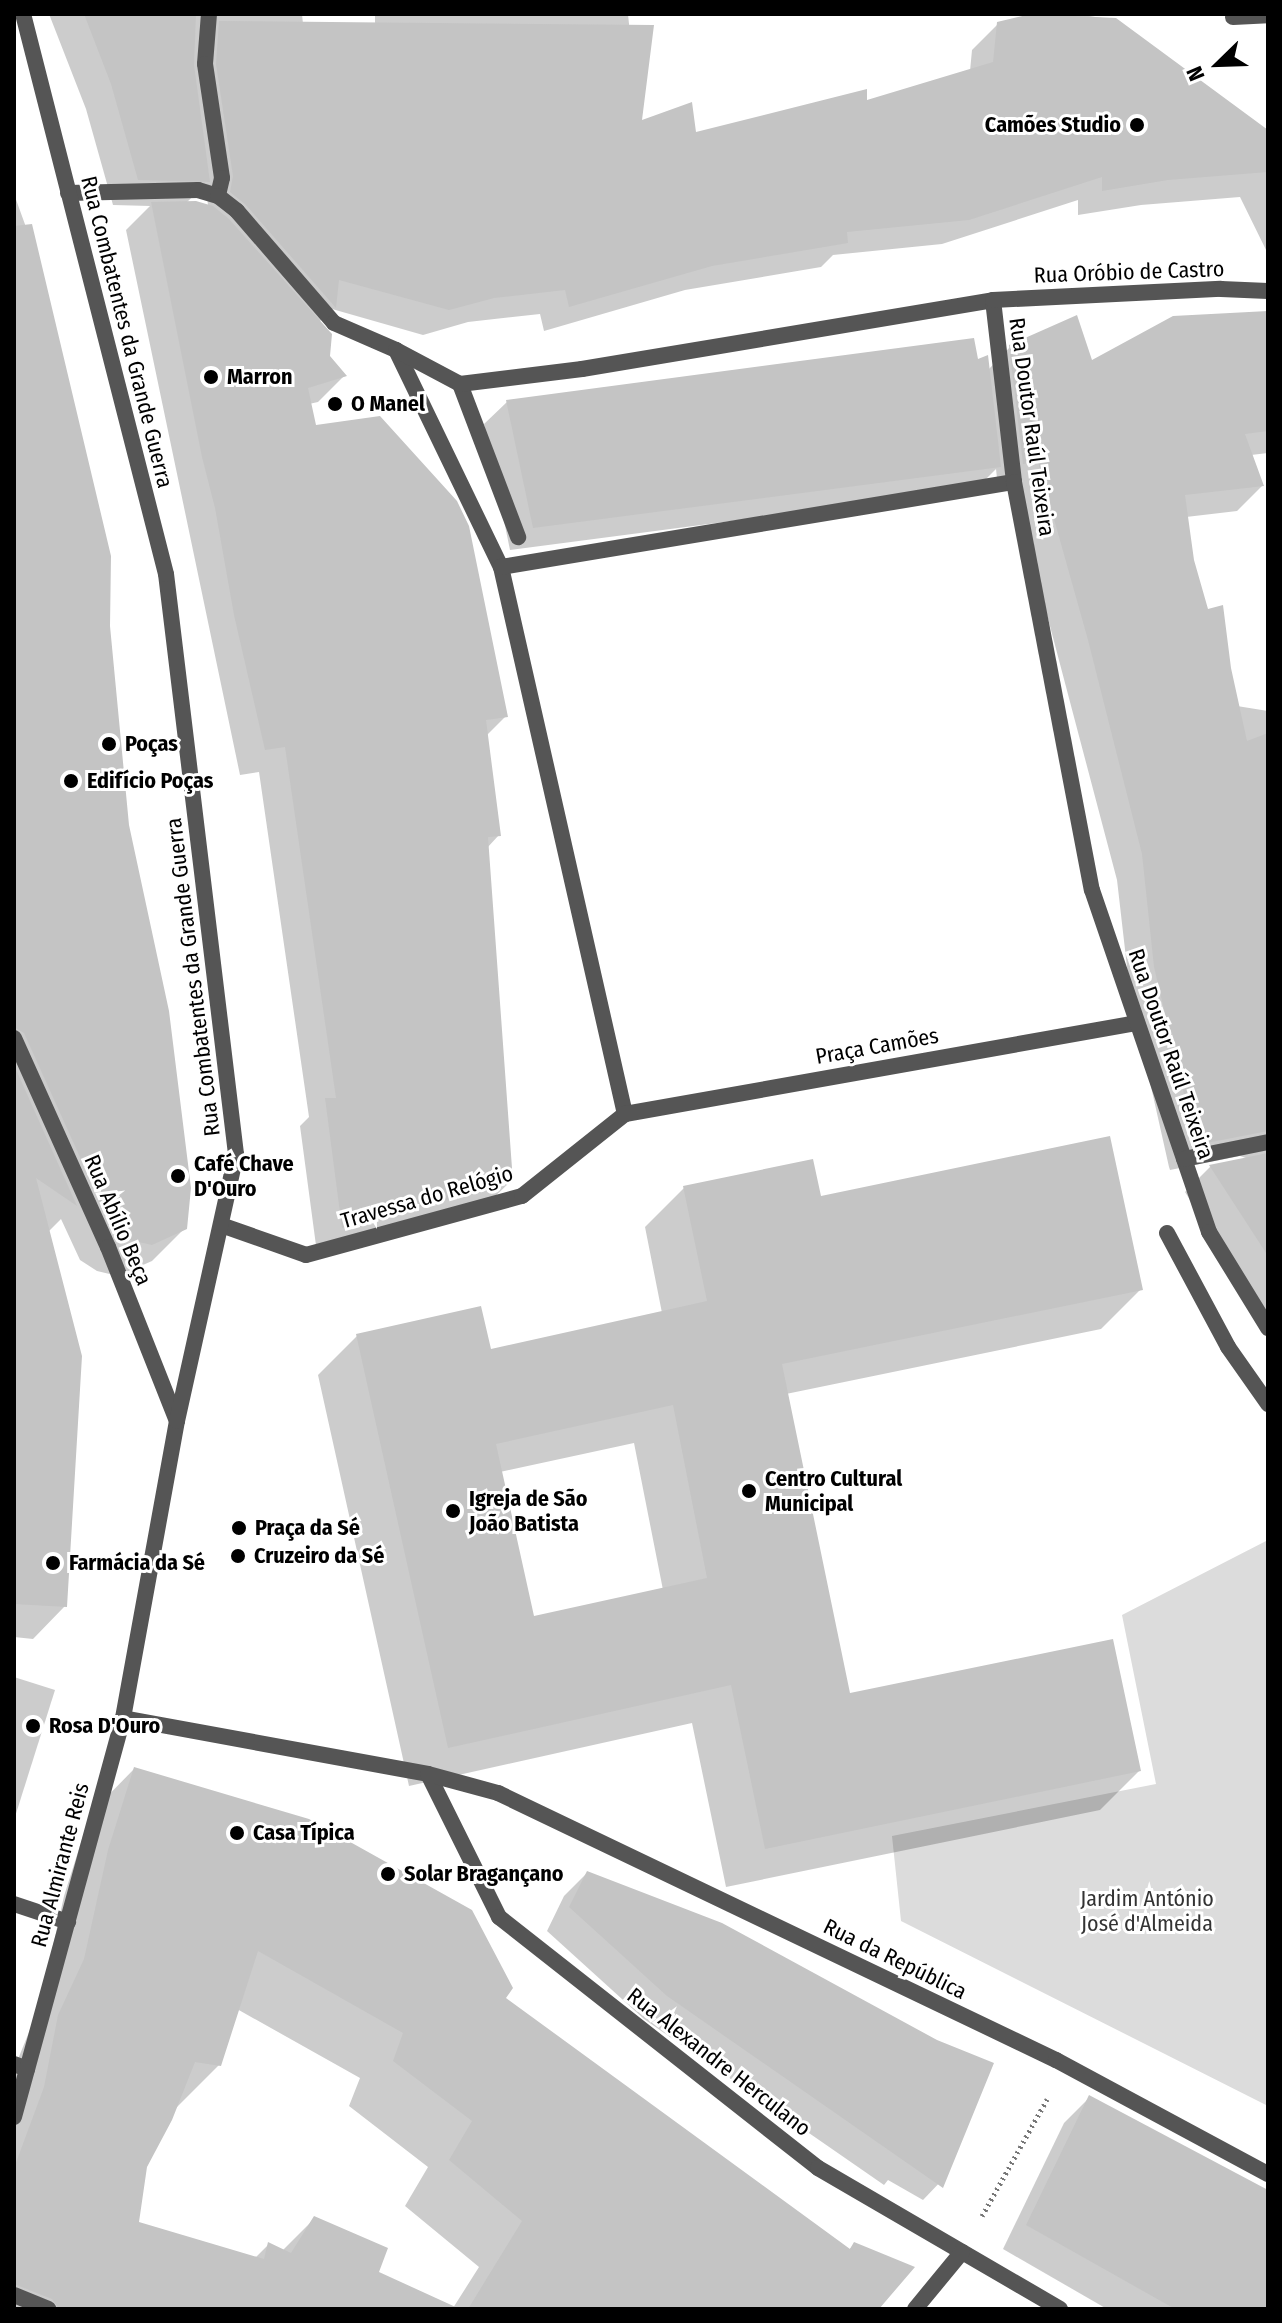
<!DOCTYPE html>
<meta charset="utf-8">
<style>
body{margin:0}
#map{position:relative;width:1282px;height:2323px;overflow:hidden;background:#fff;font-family:"Fira Sans Condensed",sans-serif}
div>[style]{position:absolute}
.green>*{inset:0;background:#dcdcdc}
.shadow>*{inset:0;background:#0003}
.building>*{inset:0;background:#c4c4c4}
.path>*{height:5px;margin-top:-2.5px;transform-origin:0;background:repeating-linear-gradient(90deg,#777 0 2px,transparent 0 6px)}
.service>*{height:16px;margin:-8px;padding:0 8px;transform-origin:8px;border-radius:8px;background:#555}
.pedestrian>*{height:16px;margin:-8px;padding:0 8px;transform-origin:8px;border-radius:8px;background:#555}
.minor>*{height:16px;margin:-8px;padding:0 8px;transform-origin:8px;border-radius:8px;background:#555}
.dots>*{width:22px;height:22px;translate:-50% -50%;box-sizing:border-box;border:4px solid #fff;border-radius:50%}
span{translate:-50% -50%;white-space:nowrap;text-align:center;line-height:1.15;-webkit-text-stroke:6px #fff;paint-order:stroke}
.poi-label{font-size:22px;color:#000;font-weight:700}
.right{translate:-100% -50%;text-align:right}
.left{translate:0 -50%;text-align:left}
.street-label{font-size:22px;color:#000}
.park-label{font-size:22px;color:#333}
.frame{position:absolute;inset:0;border:16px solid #000;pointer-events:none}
.north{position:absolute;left:1178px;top:24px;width:80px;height:80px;-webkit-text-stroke:6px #fff;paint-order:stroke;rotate:247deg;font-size:22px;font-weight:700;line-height:32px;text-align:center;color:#000}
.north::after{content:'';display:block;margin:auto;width:28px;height:36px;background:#000;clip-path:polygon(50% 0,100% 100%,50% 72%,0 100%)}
</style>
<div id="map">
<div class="green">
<div style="clip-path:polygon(1268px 1540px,1268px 2106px,901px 1921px,892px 1836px,1156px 1784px,1122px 1615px)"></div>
</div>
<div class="shadow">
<div style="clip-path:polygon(evenodd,49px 14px,302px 14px,303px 24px,375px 24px,375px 14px,628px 14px,639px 123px,694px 135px,865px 103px,970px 71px,972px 50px,998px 24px,1030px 16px,1076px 14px,1115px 20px,1268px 133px,1268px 254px,1240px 197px,1141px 205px,1078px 215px,1078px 200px,942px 244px,833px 255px,821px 267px,685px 290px,544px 331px,540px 314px,468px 322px,423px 335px,332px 309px,319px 322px,327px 357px,344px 376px,318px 402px,309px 404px,314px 427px,506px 716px,486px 736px,499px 835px,487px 848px,511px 1181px,484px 1207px,317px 1253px,300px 1126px,309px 1117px,259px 772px,240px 775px,126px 230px,150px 206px,113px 205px,86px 109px,49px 14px,206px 184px,208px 206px,186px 203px,206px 184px)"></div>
<div style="clip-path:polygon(14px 194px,43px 274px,108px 626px,127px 826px,185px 1228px,152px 1261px,118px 1276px,97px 1271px,80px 1260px,61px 1219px,48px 1232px,65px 1606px,33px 1639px,14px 1637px)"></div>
<div style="clip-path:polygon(1268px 313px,1268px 453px,1251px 455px,1262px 486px,1237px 511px,1186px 517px,1192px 561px,1237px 706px,1268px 711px,1268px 1325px,1185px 1192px,1210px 1167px,1249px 1159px,1240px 1156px,1170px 1170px,1169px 1167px,1130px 993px,1117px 880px,1013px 486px,998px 488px,996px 469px,976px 489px,510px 550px,484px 424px,507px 402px,976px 362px,988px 370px,1010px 347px,1091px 363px)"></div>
<div style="clip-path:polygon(evenodd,684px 1188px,819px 1198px,1141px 1289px,1101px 1329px,786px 1394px,849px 1695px,1139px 1771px,1100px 1810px,726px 1887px,692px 1723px,409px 1786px,318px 1375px,357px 1336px,489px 1351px,662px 1313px,645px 1227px,684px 1188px,634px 1443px,663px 1590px,532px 1619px,500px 1472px,634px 1443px)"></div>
<div style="clip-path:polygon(14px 1677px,55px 1690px,14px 1820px)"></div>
<div style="clip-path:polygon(evenodd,134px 1769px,503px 1999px,848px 2251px,854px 2244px,877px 2309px,14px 2309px,14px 2069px,40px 2005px,64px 1896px,90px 1814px,134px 1769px,237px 2009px,360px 2078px,349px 2106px,428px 2167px,405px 2206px,479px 2267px,453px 2308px,377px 2273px,315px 2218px,282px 2251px,269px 2244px,255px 2258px,137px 2224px,145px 2167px,175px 2109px,220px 2064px,237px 2009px)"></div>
<div style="clip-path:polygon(587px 1873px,936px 2042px,945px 2177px,923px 2200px,888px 2180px,884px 2185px,644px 2019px,547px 1931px,564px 1896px)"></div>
<div style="clip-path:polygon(1089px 2098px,1268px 2194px,1268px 2309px,1107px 2309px,1003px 2249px,1064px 2123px)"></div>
</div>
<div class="building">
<div style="clip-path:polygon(84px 14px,196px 14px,194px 65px,210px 182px,138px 180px,111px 84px)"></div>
<div style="clip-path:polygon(1031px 14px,1116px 18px,1268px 130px,1268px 172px,1168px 180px,1102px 191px,1102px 177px,969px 220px,847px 232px,848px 243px,712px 266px,569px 307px,565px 290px,494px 298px,449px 310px,339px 280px,336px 308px,245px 204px,230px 192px,233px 176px,216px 64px,219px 21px,654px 25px,642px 120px,692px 102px,696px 132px,867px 89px,867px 100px,993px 62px,997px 22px)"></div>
<div style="clip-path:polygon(196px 201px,213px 206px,229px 219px,332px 334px,330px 356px,347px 376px,308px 388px,316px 425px,380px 416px,457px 501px,469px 526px,508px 717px,486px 720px,501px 836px,488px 837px,513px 1182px,342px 1228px,325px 1098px,336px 1098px,285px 747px,265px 750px,234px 615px,215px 508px,202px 457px,151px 202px)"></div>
<div style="clip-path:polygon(32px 224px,111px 556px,110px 626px,129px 825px,169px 1011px,191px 1188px,187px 1229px,152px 1245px,130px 1240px,112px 1228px,24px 1033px,14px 1027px,14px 226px)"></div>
<div style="clip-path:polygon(1268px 311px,1268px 431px,1245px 434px,1264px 486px,1185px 495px,1194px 560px,1208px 609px,1223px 605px,1231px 668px,1247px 741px,1268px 733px,1268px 1131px,1196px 1145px,1154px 967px,1142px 854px,1088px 640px,1038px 462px,1023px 464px,1009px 345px,1077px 315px,1092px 360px,1173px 316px)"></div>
<div style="clip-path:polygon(974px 338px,978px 359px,988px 355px,1001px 467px,533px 528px,506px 400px)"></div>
<div style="clip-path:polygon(14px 1065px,77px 1206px,36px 1178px,82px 1356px,67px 1607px,14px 1604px)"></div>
<div style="clip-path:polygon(evenodd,1110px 1136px,1143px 1290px,782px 1364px,850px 1693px,1113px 1639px,1141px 1771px,765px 1849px,731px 1685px,448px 1748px,356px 1334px,481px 1306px,491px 1349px,707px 1301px,683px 1186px,813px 1159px,821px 1196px,1110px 1136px,673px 1405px,707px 1578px,534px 1616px,496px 1444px,673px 1405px)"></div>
<div style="clip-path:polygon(1268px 1153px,1268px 1256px,1209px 1165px)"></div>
<div style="clip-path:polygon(134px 1767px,309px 1819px,472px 1910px,513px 1988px,506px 1998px,850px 2249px,854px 2242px,915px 2267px,879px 2309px,468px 2309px,522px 2221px,449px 2160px,472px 2121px,393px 2061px,403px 2033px,258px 1951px,221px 2066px,195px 2062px,172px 2120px,147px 2167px,139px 2222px,264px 2259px,268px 2242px,291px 2253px,314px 2216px,388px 2248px,379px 2272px,460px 2309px,59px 2309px,52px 2299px,14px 2284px,14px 2168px,44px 2087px,58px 2015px,84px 1959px,108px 1850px)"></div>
<div style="clip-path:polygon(587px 1871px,722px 1923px,937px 2040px,994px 2063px,943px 2188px,667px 1996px,569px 1907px)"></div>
<div style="clip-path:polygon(1089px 2095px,1268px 2190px,1268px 2309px,1175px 2309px,1026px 2225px)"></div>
</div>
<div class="path">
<div style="left:982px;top:2216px;width:134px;rotate:-60.9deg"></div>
</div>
<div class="service">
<div style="left:460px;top:384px;width:164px;rotate:69.2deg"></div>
<div style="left:1167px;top:1233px;width:129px;rotate:61.8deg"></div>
<div style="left:1228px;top:1347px;width:70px;rotate:54.9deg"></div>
</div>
<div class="pedestrian">
<div style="left:396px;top:350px;width:241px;rotate:64.2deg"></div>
<div style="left:501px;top:567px;width:561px;rotate:77.23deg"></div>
<div style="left:501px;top:567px;width:520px;rotate:-9.41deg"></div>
<div style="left:221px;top:1225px;width:90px;rotate:19.4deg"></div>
<div style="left:306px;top:1255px;width:224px;rotate:-15.3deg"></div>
<div style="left:522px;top:1196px;width:132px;rotate:-38.5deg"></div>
<div style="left:625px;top:1114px;width:520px;rotate:-10.08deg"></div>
<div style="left:428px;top:1774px;width:160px;rotate:63.6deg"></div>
<div style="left:499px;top:1917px;width:406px;rotate:38.2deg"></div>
<div style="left:818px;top:2168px;width:280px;rotate:30.2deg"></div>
<div style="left:14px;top:1904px;width:57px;rotate:18.4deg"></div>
<div style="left:14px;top:2064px;width:14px;rotate:21deg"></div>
<div style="left:14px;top:2295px;width:37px;rotate:22deg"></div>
<div style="left:915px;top:2309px;width:74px;rotate:-50.5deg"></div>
</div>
<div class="minor">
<div style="left:209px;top:14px;width:50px;rotate:94.6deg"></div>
<div style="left:205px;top:64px;width:115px;rotate:81.5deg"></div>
<div style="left:222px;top:178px;width:18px;rotate:103deg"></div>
<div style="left:1233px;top:17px;width:35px;rotate:-3deg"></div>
<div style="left:68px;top:193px;width:130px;rotate:-1.3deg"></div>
<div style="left:198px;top:190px;width:21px;rotate:17deg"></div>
<div style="left:218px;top:196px;width:24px;rotate:38deg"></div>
<div style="left:237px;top:211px;width:148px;rotate:49.1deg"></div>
<div style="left:334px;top:323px;width:68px;rotate:23.5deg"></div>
<div style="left:396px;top:350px;width:72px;rotate:28deg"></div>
<div style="left:460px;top:384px;width:123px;rotate:-7deg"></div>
<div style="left:582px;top:369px;width:417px;rotate:-9.5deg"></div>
<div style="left:993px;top:300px;width:183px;rotate:83.4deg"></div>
<div style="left:1014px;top:482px;width:415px;rotate:79.2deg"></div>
<div style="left:1092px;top:890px;width:361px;rotate:71.1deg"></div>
<div style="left:1209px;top:1232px;width:113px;rotate:58.4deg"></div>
<div style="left:993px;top:300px;width:228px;rotate:-2.8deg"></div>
<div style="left:1221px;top:289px;width:47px;rotate:2.4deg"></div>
<div style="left:14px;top:1038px;width:229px;rotate:65.8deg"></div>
<div style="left:108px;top:1247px;width:187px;rotate:68.4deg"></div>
<div style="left:1184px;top:1159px;width:86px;rotate:-11.4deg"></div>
<div style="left:123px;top:1718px;width:310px;rotate:10.4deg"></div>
<div style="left:428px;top:1774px;width:73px;rotate:15.2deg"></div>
<div style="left:498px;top:1793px;width:619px;rotate:25.57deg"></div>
<div style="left:1056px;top:2060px;width:241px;rotate:28.3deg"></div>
<div style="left:14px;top:2117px;width:414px;rotate:-74.7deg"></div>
<div style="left:123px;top:1718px;width:302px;rotate:-79.7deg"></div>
<div style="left:177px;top:1421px;width:273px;rotate:-77.5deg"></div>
<div style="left:236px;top:1154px;width:584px;rotate:-96.88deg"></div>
<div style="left:166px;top:574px;width:578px;rotate:-104.32deg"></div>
</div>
<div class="dots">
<div style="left:1137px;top:125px;background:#000"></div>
<div style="left:211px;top:377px;background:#000"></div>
<div style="left:335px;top:404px;background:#000"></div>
<div style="left:109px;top:744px;background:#000"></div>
<div style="left:71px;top:781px;background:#000"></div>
<div style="left:178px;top:1176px;background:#000"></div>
<div style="left:749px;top:1491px;background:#000"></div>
<div style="left:453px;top:1511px;background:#000"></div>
<div style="left:239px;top:1528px;background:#000"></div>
<div style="left:238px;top:1556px;background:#000"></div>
<div style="left:53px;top:1563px;background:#000"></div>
<div style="left:33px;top:1726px;background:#000"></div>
<div style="left:237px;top:1833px;background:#000"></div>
<div style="left:388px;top:1874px;background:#000"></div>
</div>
<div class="poi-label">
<span class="right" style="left:1121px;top:125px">Camões Studio</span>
<span class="left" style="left:227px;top:377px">Marron</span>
<span class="left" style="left:351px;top:404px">O Manel</span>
<span class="left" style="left:125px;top:744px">Poças</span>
<span class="left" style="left:87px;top:781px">Edifício Poças</span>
<span class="left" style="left:194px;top:1176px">Café Chave<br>D'Ouro</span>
<span class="left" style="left:765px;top:1491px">Centro Cultural<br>Municipal</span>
<span class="left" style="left:469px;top:1511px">Igreja de São<br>João Batista</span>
<span class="left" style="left:255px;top:1528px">Praça da Sé</span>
<span class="left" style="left:254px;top:1556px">Cruzeiro da Sé</span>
<span class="left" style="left:69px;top:1563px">Farmácia da Sé</span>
<span class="left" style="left:49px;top:1726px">Rosa D'Ouro</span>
<span class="left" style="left:253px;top:1833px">Casa Típica</span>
<span class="left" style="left:404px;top:1874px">Solar Bragançano</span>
</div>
<div class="street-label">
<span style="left:1129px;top:272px;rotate:-2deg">Rua Oróbio de Castro</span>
<span style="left:127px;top:332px;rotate:76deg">Rua Combatentes da Grande Guerra</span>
<span style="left:1032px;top:427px;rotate:82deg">Rua Doutor Raúl Teixeira</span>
<span style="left:193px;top:977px;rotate:-97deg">Rua Combatentes da Grande Guerra</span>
<span style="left:877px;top:1046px;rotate:-10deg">Praça Camões</span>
<span style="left:1171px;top:1054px;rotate:71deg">Rua Doutor Raúl Teixeira</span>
<span style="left:427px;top:1197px;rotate:-16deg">Travessa do Relógio</span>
<span style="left:118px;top:1220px;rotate:67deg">Rua Abílio Beça</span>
<span style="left:60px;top:1865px;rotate:-75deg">Rua Almirante Reis</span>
<span style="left:895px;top:1959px;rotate:26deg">Rua da República</span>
<span style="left:719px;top:2062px;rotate:38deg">Rua Alexandre Herculano</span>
</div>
<div class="park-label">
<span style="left:1147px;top:1911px">Jardim António<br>José d'Almeida</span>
</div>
<div class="frame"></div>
<div class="north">N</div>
</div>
